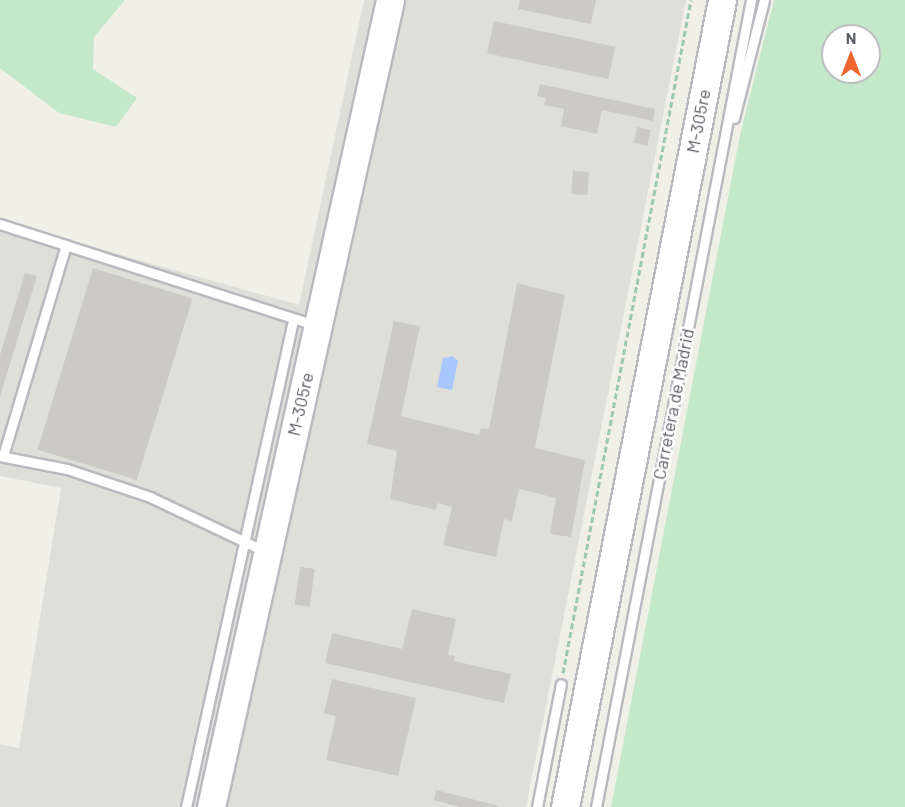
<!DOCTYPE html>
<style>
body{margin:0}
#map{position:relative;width:905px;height:807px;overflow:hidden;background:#f0f0e7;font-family:Barlow,sans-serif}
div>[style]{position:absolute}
.industrial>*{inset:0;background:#dfdfd9}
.green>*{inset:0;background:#c3e8ca}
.water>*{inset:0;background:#a8c7ff}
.building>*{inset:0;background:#cbcbc3;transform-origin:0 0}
.path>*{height:3px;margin-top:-1.5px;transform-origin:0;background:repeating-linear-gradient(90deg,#9bc9b2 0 6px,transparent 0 9px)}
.roads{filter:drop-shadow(2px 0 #b9bac0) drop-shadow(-2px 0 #b9bac0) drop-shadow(0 2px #b9bac0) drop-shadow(0 -2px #b9bac0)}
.service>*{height:9px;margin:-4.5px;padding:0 4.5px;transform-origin:4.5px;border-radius:4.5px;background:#fff}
.secondary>*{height:27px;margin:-13.5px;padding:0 13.5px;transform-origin:13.5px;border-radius:13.5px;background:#fff}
span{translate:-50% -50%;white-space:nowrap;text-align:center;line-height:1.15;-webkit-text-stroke:5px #fff;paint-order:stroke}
.street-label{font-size:18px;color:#5e6067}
.north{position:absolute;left:821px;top:24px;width:60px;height:60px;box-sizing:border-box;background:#fff;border:2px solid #bfbfc2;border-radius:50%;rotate:0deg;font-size:16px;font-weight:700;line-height:24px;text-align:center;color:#5e6067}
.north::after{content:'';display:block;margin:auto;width:21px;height:27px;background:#ee652f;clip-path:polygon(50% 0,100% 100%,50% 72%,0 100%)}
</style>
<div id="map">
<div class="industrial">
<div style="clip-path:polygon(364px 0,686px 0,526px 807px,0 807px,0 744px,19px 748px,61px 488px,0 476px,0 221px,299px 305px)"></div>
</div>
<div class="green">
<div style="clip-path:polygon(0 0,125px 0,94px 37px,93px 69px,137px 98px,116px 127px,59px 113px,0 68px)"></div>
<div style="clip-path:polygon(evenodd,774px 0,905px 0,905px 807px,611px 807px,740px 135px,774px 0,833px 36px,869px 36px,869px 72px,833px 72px,833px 36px)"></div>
</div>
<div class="water">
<div style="clip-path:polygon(453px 356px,458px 361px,452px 390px,437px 387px,443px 358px)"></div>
</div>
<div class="building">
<div style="clip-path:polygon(520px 0,596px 0,591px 24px,518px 9px)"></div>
<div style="left:494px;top:21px;width:124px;height:33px;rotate:12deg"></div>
<div style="clip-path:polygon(540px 84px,655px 109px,653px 121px,602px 110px,597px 134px,561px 126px,564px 109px,544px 105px,546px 98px,537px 96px)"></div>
<div style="left:637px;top:127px;width:14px;height:16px;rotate:12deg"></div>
<div style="left:573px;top:171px;width:16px;height:23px;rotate:4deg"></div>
<div style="left:93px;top:268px;width:104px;height:190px;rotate:17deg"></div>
<div style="clip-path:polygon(25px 273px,37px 276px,0 396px,0 355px)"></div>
<div style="clip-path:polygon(517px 283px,565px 295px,535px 448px,585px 460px,571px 537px,550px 534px,556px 498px,519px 489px,512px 521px,504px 519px,496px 557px,443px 545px,452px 507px,438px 503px,436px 510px,390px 499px,397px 451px,367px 444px,394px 321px,420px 326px,401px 416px,479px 435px,481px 428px,489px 429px)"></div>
<div style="left:300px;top:567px;width:15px;height:38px;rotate:8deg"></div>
<div style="clip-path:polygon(412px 609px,456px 619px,448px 655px,455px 656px,454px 661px,511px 674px,504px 703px,325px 663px,332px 633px,402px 649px)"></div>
<div style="clip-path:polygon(332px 679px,416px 698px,398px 776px,326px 760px,336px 716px,324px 713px)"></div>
<div style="clip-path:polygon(436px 790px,499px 806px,499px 807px,460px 807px,434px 800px)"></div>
</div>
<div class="path">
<div style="left:563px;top:673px;width:685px;rotate:-79.23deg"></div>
</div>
<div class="roads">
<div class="service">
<div style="left:734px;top:118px;width:122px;rotate:-75.7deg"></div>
<div style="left:0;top:224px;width:331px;rotate:17.8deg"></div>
<div style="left:0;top:456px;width:68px;rotate:11deg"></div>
<div style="left:67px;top:469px;width:88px;rotate:18.6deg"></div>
<div style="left:150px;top:497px;width:126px;rotate:25.3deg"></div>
<div style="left:3px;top:456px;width:220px;rotate:-73.4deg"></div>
<div style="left:186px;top:807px;width:500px;rotate:-77.6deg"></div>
<div style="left:537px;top:807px;width:125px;rotate:-79deg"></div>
<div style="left:596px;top:807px;width:822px;rotate:-79.13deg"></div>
</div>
<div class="secondary">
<div style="left:211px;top:807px;width:827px;rotate:-77.49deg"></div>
<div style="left:565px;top:807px;width:822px;rotate:-78.99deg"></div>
</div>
</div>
<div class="street-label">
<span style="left:698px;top:121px;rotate:-79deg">M-305re</span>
<span style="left:300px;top:404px;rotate:-77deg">M-305re</span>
<span style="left:673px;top:404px;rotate:-79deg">Carretera de Madrid</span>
</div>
<div class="north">N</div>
</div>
